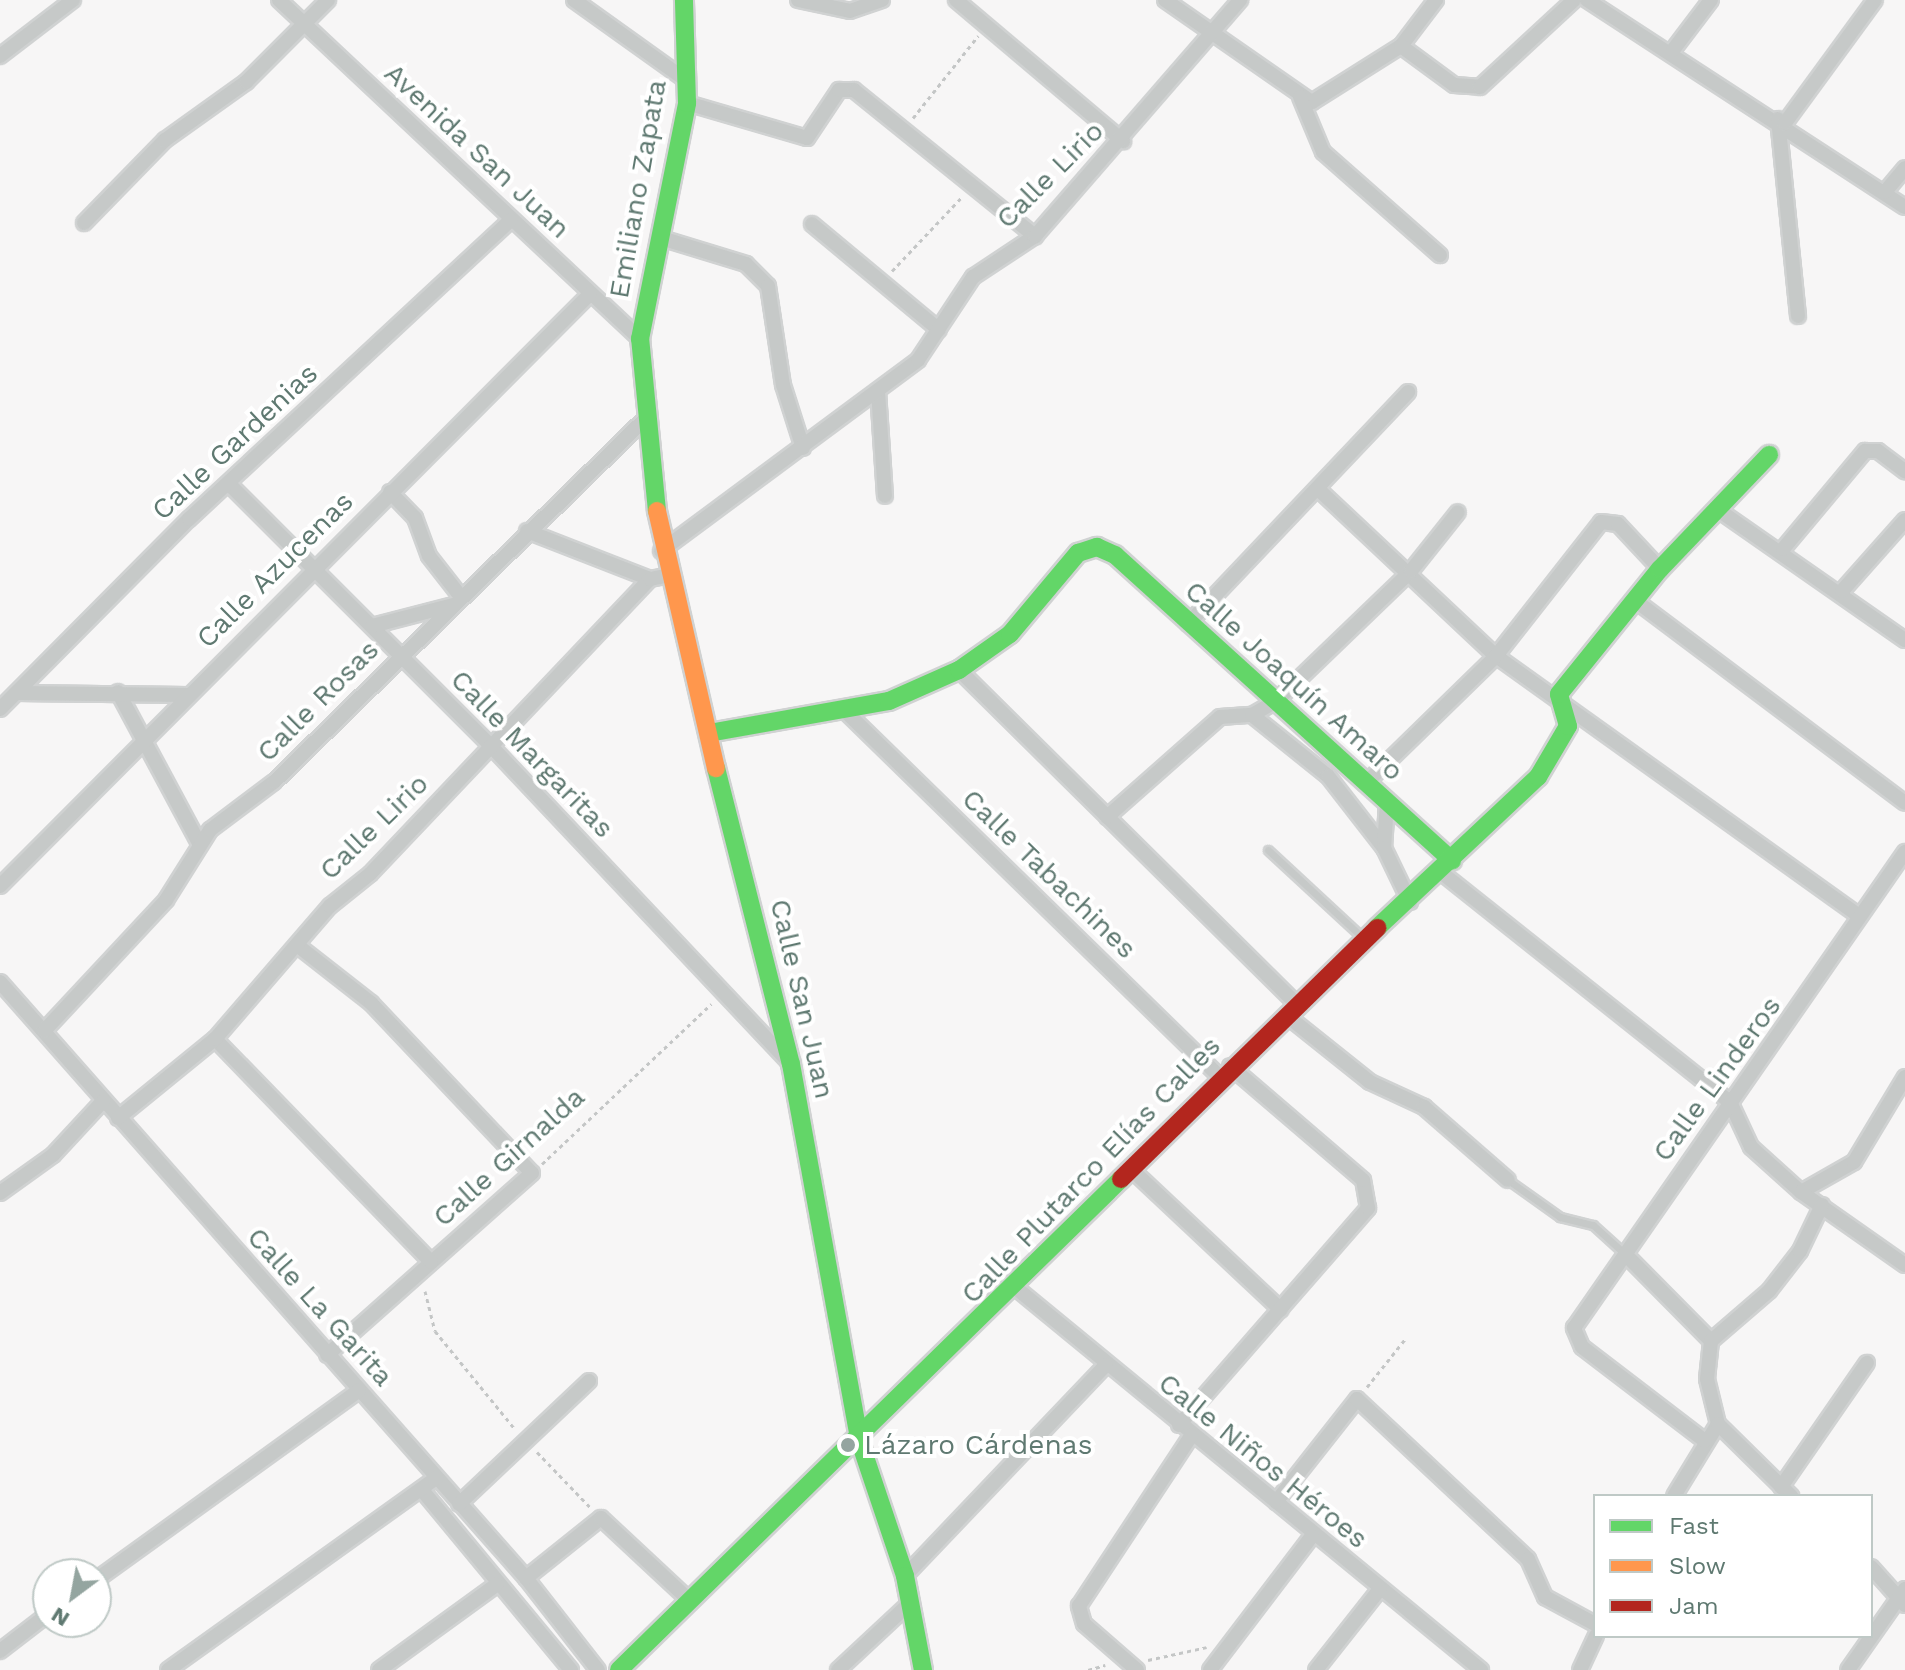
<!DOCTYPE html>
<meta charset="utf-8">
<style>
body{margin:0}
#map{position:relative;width:1905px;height:1670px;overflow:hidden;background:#f7f6f6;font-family:"Work Sans",sans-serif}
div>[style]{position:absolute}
.path>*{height:3px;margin-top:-1.5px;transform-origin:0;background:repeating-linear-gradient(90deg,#c4c6c6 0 4px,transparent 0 8px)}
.roads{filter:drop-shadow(2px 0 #d0d2d2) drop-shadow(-2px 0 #d0d2d2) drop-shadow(0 2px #d0d2d2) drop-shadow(0 -2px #d0d2d2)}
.lane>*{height:7px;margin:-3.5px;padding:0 3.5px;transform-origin:3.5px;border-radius:3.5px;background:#c6c9c8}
.street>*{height:14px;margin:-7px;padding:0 7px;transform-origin:7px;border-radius:7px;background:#c6c9c8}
.fast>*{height:18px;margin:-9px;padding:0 9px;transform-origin:9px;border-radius:9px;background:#63d668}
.slow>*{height:18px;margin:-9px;padding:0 9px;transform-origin:9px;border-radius:9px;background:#ff974d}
.jam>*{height:18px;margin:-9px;padding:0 9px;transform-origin:9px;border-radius:9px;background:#b3261e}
.dots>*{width:22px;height:22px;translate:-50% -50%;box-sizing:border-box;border:4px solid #fff;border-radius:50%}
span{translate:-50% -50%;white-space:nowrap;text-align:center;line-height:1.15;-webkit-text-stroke:8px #fff;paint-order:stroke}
.street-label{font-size:28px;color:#5f7971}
.poi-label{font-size:28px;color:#5f7971}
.left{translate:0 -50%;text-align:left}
.legend{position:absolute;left:1593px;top:1494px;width:280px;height:144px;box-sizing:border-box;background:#fff;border:2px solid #bfc9c6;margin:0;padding:10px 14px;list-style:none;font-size:24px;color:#5f7971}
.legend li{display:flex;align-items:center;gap:16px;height:40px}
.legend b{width:40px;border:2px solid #bfc9c6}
.north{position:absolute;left:32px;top:1558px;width:80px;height:80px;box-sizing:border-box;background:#fff;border:2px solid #bfc9c6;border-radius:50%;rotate:212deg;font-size:22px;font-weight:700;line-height:32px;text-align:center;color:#5f7971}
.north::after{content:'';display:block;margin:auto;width:28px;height:36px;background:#94a5a0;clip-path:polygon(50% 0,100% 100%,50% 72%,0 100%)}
</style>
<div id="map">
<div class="path">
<div style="left:913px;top:118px;width:105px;rotate:-51.6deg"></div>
<div style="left:892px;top:271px;width:100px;rotate:-46.6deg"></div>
<div style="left:542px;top:1164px;width:233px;rotate:-43.4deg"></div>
<div style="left:425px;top:1291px;width:41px;rotate:76deg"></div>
<div style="left:435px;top:1331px;width:127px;rotate:50.8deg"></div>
<div style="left:1367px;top:1387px;width:63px;rotate:-51.5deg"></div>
<div style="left:537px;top:1452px;width:76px;rotate:46.1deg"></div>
<div style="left:1148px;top:1660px;width:60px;rotate:-12.4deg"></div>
<div style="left:1088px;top:1670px;width:18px;rotate:-16deg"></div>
</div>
<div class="roads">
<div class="lane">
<div style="left:1268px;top:850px;width:129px;rotate:42.8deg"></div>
<div style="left:1508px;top:1180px;width:64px;rotate:35.4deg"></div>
<div style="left:1560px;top:1217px;width:34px;rotate:14deg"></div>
<div style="left:1593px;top:1225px;width:43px;rotate:42.2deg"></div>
</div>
<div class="street">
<div style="left:279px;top:0;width:495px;rotate:43.2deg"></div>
<div style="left:574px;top:0;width:139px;rotate:35.6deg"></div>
<div style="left:798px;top:0;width:53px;rotate:11.9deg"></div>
<div style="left:850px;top:11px;width:34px;rotate:-19deg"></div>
<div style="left:956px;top:0;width:219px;rotate:40.2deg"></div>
<div style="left:1165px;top:0;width:179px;rotate:34.8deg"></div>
<div style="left:1312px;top:102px;width:105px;rotate:-32.2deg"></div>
<div style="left:1401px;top:46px;width:58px;rotate:-52.7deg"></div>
<div style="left:1587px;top:0;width:379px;rotate:33.1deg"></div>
<div style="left:1401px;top:46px;width:66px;rotate:36.3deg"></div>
<div style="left:1454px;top:85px;width:26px;rotate:4deg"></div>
<div style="left:1480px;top:87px;width:128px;rotate:-42.8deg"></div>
<div style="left:1673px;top:50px;width:63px;rotate:-52.8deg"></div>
<div style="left:0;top:56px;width:92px;rotate:-37.5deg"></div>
<div style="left:1300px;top:97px;width:60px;rotate:67.3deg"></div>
<div style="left:1323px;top:152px;width:156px;rotate:41.4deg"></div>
<div style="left:687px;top:103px;width:125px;rotate:16.3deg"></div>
<div style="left:807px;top:138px;width:58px;rotate:-56.3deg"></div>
<div style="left:839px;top:90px;width:15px"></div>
<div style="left:854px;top:90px;width:233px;rotate:38.9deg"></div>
<div style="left:1778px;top:119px;width:198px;rotate:84.2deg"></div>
<div style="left:1785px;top:123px;width:152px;rotate:-53.8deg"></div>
<div style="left:1885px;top:192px;width:31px;rotate:-50deg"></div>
<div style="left:84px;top:223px;width:116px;rotate:-45.7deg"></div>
<div style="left:165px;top:140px;width:100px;rotate:-35.6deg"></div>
<div style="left:246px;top:82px;width:116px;rotate:-45deg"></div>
<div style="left:812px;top:224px;width:165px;rotate:39.8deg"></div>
<div style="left:661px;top:238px;width:89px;rotate:17deg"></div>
<div style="left:746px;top:264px;width:31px;rotate:45deg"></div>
<div style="left:768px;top:286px;width:100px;rotate:81.4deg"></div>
<div style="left:783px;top:385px;width:66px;rotate:72.4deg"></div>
<div style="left:878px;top:391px;width:105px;rotate:86.2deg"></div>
<div style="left:230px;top:485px;width:369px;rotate:45deg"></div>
<div style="left:491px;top:746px;width:437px;rotate:46.7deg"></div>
<div style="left:1318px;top:489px;width:244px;rotate:43.2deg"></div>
<div style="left:1496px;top:656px;width:447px;rotate:35.6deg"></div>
<div style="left:390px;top:492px;width:36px;rotate:46deg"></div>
<div style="left:415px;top:518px;width:40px;rotate:69.8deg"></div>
<div style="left:429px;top:556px;width:52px;rotate:52deg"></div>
<div style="left:1717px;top:509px;width:229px;rotate:34.9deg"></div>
<div style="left:527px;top:531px;width:132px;rotate:21.3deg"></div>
<div style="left:1783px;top:549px;width:128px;rotate:-50.1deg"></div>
<div style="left:1865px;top:451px;width:13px"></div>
<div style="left:1878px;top:451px;width:34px;rotate:37deg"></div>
<div style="left:661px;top:551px;width:320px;rotate:-36.6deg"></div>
<div style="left:918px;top:360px;width:100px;rotate:-56.5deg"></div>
<div style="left:973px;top:277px;width:74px;rotate:-33.5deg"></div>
<div style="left:1035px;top:236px;width:313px;rotate:-49deg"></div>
<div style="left:1842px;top:591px;width:95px;rotate:-48.4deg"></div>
<div style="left:1636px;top:601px;width:336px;rotate:36.9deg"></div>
<div style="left:1188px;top:624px;width:320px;rotate:-46.5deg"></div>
<div style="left:372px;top:626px;width:84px;rotate:-14.5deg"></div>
<div style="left:959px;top:670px;width:475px;rotate:44.7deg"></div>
<div style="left:118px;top:692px;width:171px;rotate:61.8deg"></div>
<div style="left:17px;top:693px;width:170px;rotate:0.7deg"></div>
<div style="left:0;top:709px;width:268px;rotate:-45.2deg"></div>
<div style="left:189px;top:519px;width:439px;rotate:-42.9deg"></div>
<div style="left:843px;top:709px;width:525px;rotate:44.31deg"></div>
<div style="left:1252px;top:715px;width:97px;rotate:38.8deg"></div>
<div style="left:1328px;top:776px;width:91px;rotate:52.1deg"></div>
<div style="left:1365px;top:784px;width:183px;rotate:-44.3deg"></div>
<div style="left:1496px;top:656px;width:170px;rotate:-51.9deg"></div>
<div style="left:1601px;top:522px;width:17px;rotate:7deg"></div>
<div style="left:1618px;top:524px;width:62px;rotate:47deg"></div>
<div style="left:1387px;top:802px;width:46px;rotate:93.7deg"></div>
<div style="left:1384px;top:848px;width:60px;rotate:64.3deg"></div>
<div style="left:1107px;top:817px;width:151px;rotate:-41.5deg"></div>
<div style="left:1220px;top:717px;width:32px;rotate:-4deg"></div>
<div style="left:1252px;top:715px;width:28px;rotate:-30deg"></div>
<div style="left:1276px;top:701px;width:187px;rotate:-43.9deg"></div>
<div style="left:1411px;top:571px;width:75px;rotate:-51.5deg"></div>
<div style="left:1442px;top:873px;width:368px;rotate:38.5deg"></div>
<div style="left:1730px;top:1102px;width:50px;rotate:65deg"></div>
<div style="left:1751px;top:1147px;width:67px;rotate:42deg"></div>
<div style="left:1801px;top:1192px;width:61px;rotate:-29.5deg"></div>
<div style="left:1854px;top:1162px;width:99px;rotate:-59deg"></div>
<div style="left:0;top:886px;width:836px;rotate:-45.1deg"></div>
<div style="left:297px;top:945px;width:94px;rotate:38.1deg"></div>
<div style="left:371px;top:1003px;width:234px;rotate:46.6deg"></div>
<div style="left:532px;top:1173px;width:274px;rotate:138.4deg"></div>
<div style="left:0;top:982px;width:795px;rotate:48.57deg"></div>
<div style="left:526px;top:1578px;width:117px;rotate:52deg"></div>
<div style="left:1286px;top:1015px;width:107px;rotate:38.6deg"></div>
<div style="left:1370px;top:1082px;width:60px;rotate:24.8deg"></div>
<div style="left:1424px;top:1107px;width:111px;rotate:41deg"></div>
<div style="left:44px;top:1031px;width:179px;rotate:-47deg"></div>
<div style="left:166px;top:900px;width:83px;rotate:-57.8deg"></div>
<div style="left:210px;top:830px;width:80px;rotate:-36.9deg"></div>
<div style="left:274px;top:782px;width:518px;rotate:-44.37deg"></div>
<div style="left:215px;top:1039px;width:310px;rotate:45.9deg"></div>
<div style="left:118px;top:1118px;width:125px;rotate:-39.2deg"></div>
<div style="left:215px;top:1039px;width:176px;rotate:-49.2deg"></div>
<div style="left:330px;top:906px;width:51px;rotate:-38.7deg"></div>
<div style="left:370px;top:874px;width:407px;rotate:-46.5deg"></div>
<div style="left:650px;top:579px;width:15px;rotate:-11deg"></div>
<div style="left:1132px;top:1170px;width:204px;rotate:43.2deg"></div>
<div style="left:1801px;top:1192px;width:127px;rotate:35.1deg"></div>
<div style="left:0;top:1193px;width:65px;rotate:-35.6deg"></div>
<div style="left:53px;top:1155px;width:74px;rotate:-47.2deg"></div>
<div style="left:1625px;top:1254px;width:122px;rotate:45.3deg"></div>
<div style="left:1711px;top:1341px;width:38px;rotate:96deg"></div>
<div style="left:1707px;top:1379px;width:46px;rotate:76.3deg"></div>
<div style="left:1718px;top:1424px;width:84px;rotate:121.4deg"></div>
<div style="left:1016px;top:1288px;width:602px;rotate:39.4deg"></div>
<div style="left:1711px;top:1341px;width:77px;rotate:-40.8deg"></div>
<div style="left:1769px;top:1291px;width:51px;rotate:-52.2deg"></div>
<div style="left:1800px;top:1251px;width:51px;rotate:-64.4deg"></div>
<div style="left:1718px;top:1424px;width:103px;rotate:44.6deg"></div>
<div style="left:1179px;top:1425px;width:288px;rotate:-48.9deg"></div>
<div style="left:1368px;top:1208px;width:28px;rotate:-100deg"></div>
<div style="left:1363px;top:1180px;width:175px;rotate:-139.4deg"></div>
<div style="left:1705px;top:1441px;width:155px;rotate:-142.6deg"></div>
<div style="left:1582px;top:1347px;width:21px;rotate:-113deg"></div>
<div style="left:1574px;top:1328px;width:580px;rotate:-55.19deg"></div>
<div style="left:1781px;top:1487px;width:151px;rotate:-55.3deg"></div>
<div style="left:422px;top:1490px;width:234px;rotate:50.4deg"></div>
<div style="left:1276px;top:1502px;width:131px;rotate:-51.8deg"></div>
<div style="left:1357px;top:1399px;width:234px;rotate:43.1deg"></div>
<div style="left:1528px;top:1559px;width:42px;rotate:65.9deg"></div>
<div style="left:1545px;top:1597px;width:57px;rotate:28.4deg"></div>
<div style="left:459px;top:1504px;width:179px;rotate:-43.4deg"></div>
<div style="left:1871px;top:1567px;width:51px;rotate:48.2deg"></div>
<div style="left:905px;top:1576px;width:291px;rotate:-46.4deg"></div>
<div style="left:526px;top:1578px;width:96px;rotate:-38.7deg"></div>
<div style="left:601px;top:1518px;width:122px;rotate:43deg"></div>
<div style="left:96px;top:1580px;width:324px;rotate:-35.8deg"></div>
<div style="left:0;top:1651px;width:61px;rotate:-37.6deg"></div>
<div style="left:168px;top:1670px;width:330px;rotate:-35.6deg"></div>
<div style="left:379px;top:1670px;width:145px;rotate:-36deg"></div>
<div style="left:838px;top:1670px;width:100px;rotate:-43deg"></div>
<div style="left:1137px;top:1670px;width:70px;rotate:-139deg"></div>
<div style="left:1084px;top:1624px;width:19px;rotate:-106deg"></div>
<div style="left:1079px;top:1606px;width:204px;rotate:-56.6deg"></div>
<div style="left:1210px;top:1670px;width:168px;rotate:-52.7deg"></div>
<div style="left:1316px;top:1670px;width:103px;rotate:-51.7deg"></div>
<div style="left:1580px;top:1670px;width:38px;rotate:-65deg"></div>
<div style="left:1848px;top:1670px;width:99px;rotate:-54.9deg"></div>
</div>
<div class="fast">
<div style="left:657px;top:511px;width:173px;rotate:-95.6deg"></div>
<div style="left:640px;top:339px;width:241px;rotate:-78.7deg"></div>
<div style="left:687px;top:103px;width:103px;rotate:-91.7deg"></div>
<div style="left:709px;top:733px;width:183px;rotate:-10.1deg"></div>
<div style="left:889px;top:701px;width:77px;rotate:-23.9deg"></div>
<div style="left:959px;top:670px;width:62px;rotate:-35.2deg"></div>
<div style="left:1010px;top:634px;width:106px;rotate:-50deg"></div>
<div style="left:1078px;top:553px;width:20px;rotate:-18deg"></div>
<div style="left:1097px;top:547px;width:20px;rotate:24deg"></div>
<div style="left:1115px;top:555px;width:455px;rotate:42.2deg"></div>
<div style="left:716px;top:768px;width:305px;rotate:75.8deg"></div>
<div style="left:791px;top:1064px;width:384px;rotate:79.7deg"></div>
<div style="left:860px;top:1442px;width:141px;rotate:71.4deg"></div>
<div style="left:905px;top:1576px;width:96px;rotate:79.2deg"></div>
<div style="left:1377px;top:928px;width:221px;rotate:-43.2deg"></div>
<div style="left:1538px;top:777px;width:59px;rotate:-59.5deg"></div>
<div style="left:1568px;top:726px;width:33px;rotate:-106deg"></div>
<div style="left:1559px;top:694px;width:161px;rotate:-51.1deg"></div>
<div style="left:1660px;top:569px;width:158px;rotate:-46.3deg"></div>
<div style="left:619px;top:1670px;width:702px;rotate:-44.37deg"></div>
</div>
<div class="slow">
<div style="left:657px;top:511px;width:264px;rotate:77.1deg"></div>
</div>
<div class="jam">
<div style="left:1121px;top:1179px;width:359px;rotate:-44.4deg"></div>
</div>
</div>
<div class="dots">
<div style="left:848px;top:1445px;background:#94a5a0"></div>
</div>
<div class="street-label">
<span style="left:477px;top:151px;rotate:43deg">Avenida San Juan</span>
<span style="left:1050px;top:175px;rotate:-45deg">Calle Lirio</span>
<span style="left:638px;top:189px;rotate:-80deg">Emiliano Zapata</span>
<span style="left:235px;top:442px;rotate:-43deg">Calle Gardenias</span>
<span style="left:275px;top:570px;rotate:-45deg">Calle Azucenas</span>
<span style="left:1294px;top:681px;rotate:42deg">Calle Joaquín Amaro</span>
<span style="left:318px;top:701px;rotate:-45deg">Calle Rosas</span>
<span style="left:532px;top:754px;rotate:46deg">Calle Margaritas</span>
<span style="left:374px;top:827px;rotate:-44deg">Calle Lirio</span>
<span style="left:1049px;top:874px;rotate:44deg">Calle Tabachines</span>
<span style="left:802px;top:999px;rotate:77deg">Calle San Juan</span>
<span style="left:1717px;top:1079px;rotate:-54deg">Calle Linderos</span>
<span style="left:509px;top:1157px;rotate:-42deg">Calle Girnalda</span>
<span style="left:1091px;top:1170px;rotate:-46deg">Calle Plutarco Elías Calles</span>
<span style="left:320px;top:1307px;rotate:48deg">Calle La Garita</span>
<span style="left:1263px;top:1461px;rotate:39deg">Calle Niños Héroes</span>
</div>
<div class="poi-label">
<span class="left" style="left:864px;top:1445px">Lázaro Cárdenas</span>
</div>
<ul class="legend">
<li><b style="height:10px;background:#63d668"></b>Fast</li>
<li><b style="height:10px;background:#ff974d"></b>Slow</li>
<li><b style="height:10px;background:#b3261e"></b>Jam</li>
</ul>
<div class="north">N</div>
</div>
